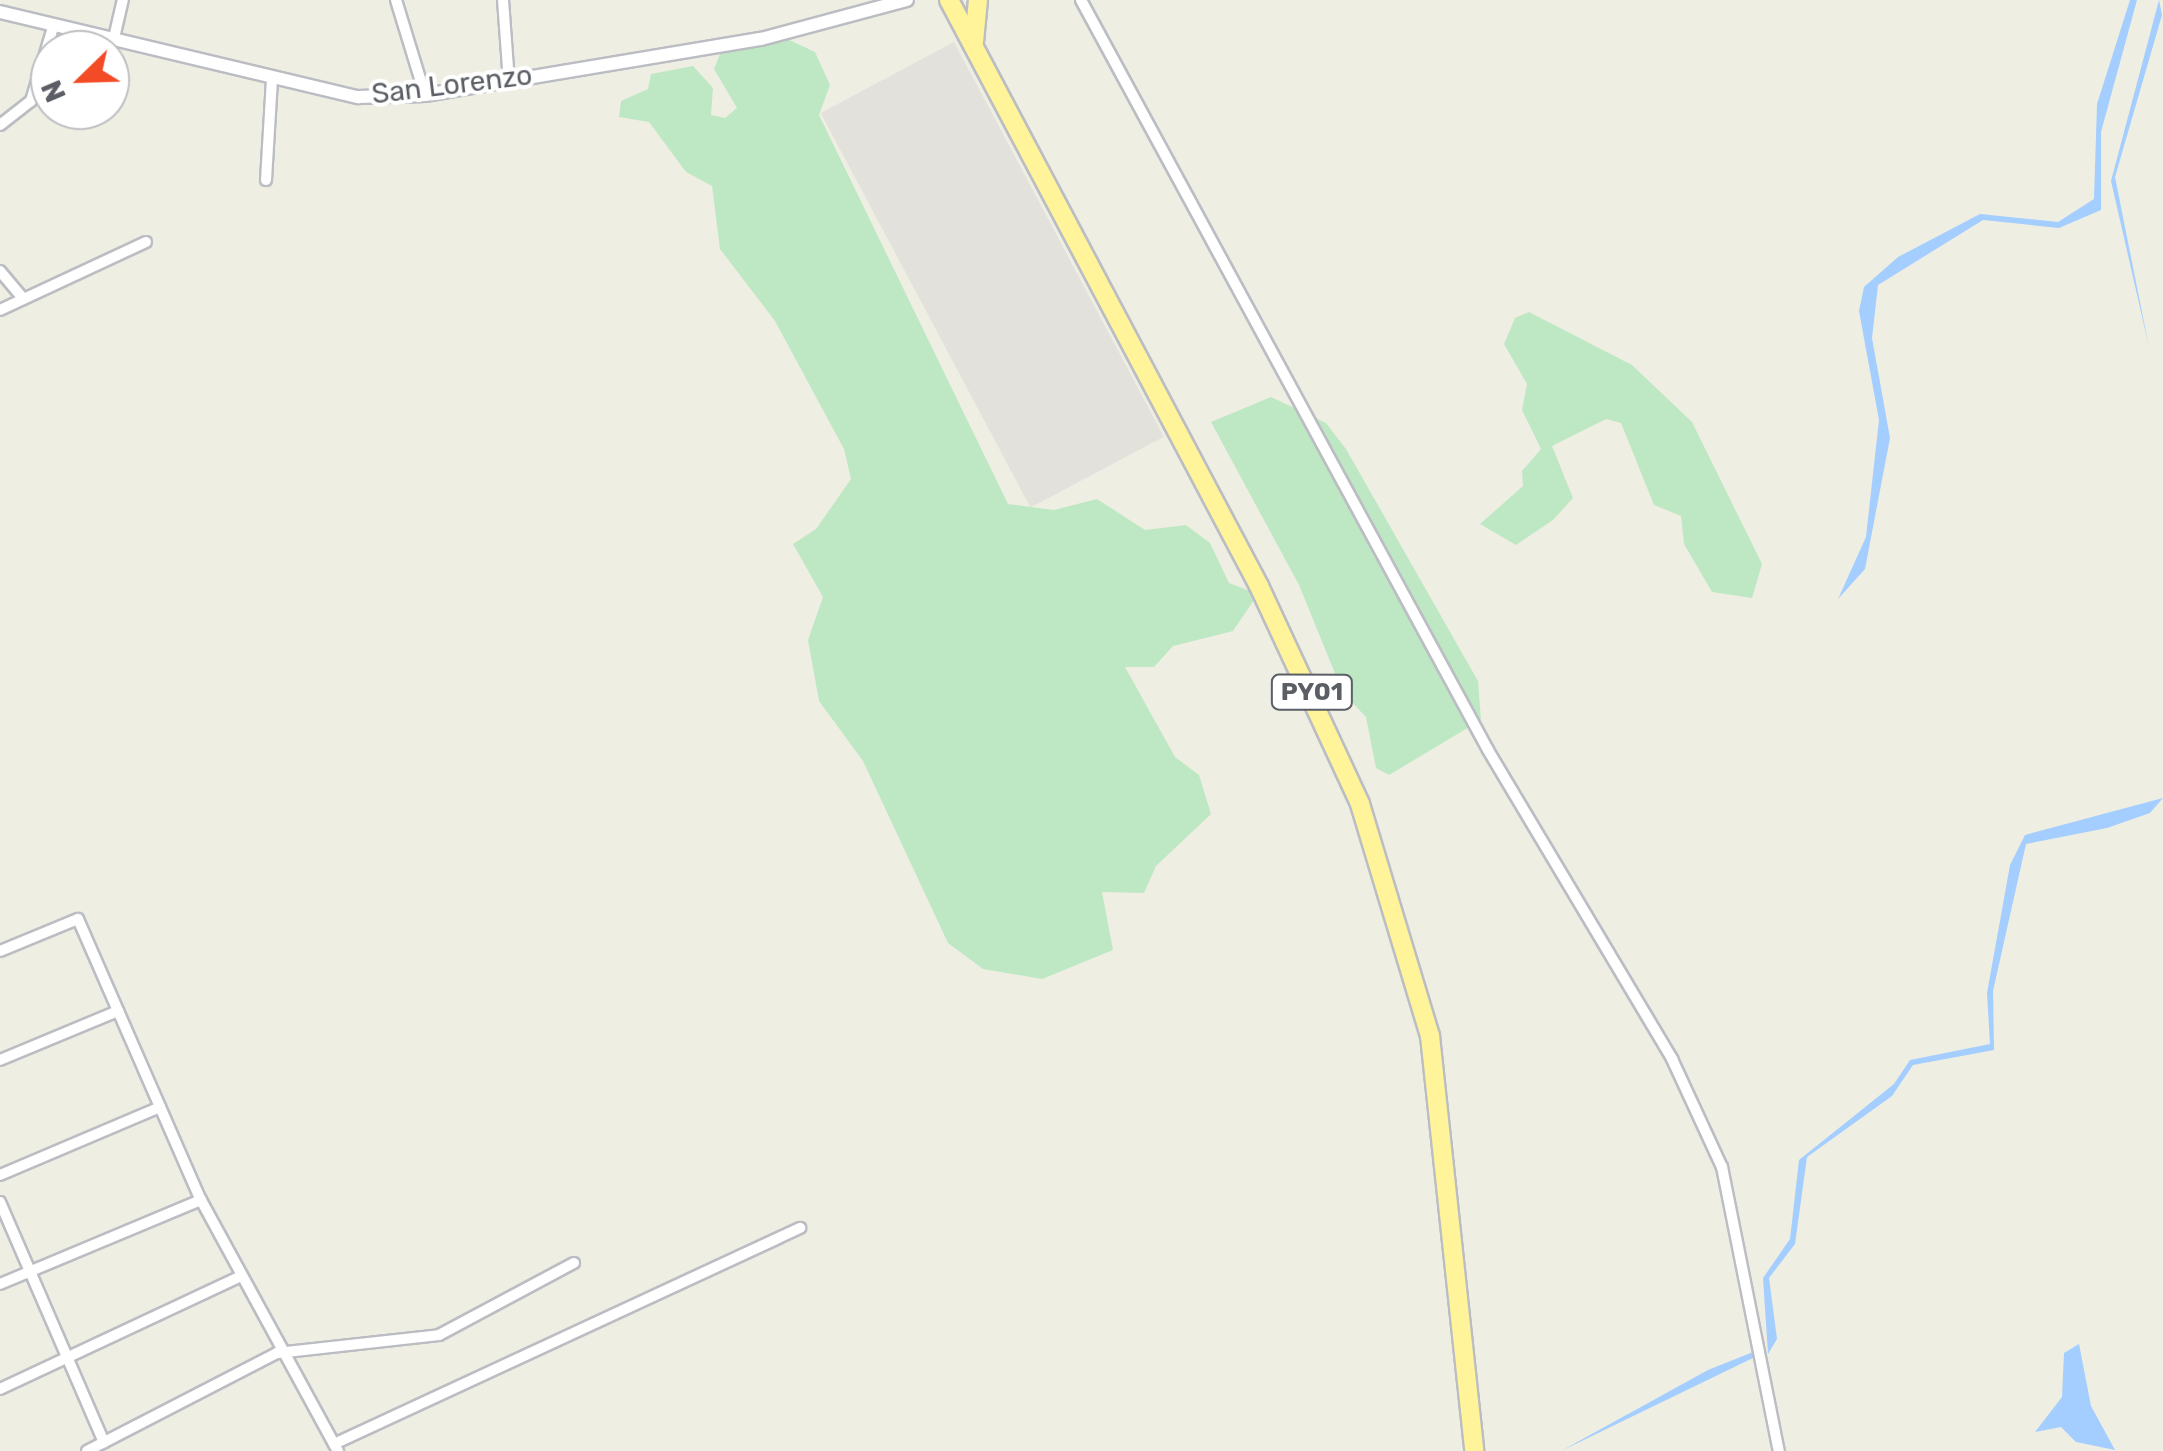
<!DOCTYPE html>
<style>
body{margin:0}
#map{position:relative;width:2163px;height:1451px;overflow:hidden;background:#efeee3;font-family:Rubik,sans-serif}
div>[style]{position:absolute}
.industrial>*{inset:0;background:#e3e1db;transform-origin:0 0}
.green>*{inset:0;background:#bee8c3}
.water>*{inset:0;background:#a3ceff}
.roads{filter:drop-shadow(2px 0 #bbbdc3) drop-shadow(-2px 0 #bbbdc3) drop-shadow(0 2px #bbbdc3) drop-shadow(0 -2px #bbbdc3)}
.minor>*{height:10px;margin:-5px;padding:0 5px;transform-origin:5px;border-radius:5px;background:#fff}
.tertiary>*{height:12px;margin:-6px;padding:0 6px;transform-origin:6px;border-radius:6px;background:#fff}
.trunk>*{height:18px;margin:-9px;padding:0 9px;transform-origin:9px;border-radius:9px;background:#fff499}
span{translate:-50% -50%;white-space:nowrap;text-align:center;line-height:1.15;-webkit-text-stroke:8px #fff;paint-order:stroke}
.shield-label span{padding:2px 8px;background:#fff;border:2px solid;border-radius:8px;-webkit-text-stroke-width:0}
.shield-label{font-size:25px;color:#5b5f65;font-weight:700}
.street-label{font-size:28px;color:#5b5f65}
.north{position:absolute;left:30px;top:30px;width:100px;height:100px;box-sizing:border-box;background:#fff;border:2px solid #bdbfc1;border-radius:50%;rotate:247deg;font-size:28px;font-weight:700;line-height:40px;text-align:center;color:#5b5f65}
.north::after{content:'';display:block;margin:auto;width:35px;height:45px;background:#f24b26;clip-path:polygon(50% 0,100% 100%,50% 72%,0 100%)}
</style>
<div id="map">
<div class="industrial">
<div style="left:954px;top:42px;width:447px;height:151px;rotate:62deg"></div>
</div>
<div class="green">
<div style="clip-path:polygon(785px 38px,815px 52px,830px 85px,819px 115px,1008px 504px,1054px 510px,1097px 499px,1145px 530px,1186px 525px,1210px 543px,1229px 583px,1258px 594px,1233px 631px,1173px 646px,1154px 667px,1125px 667px,1175px 757px,1199px 775px,1211px 814px,1156px 866px,1144px 893px,1102px 892px,1113px 950px,1042px 979px,983px 969px,948px 943px,863px 761px,819px 701px,808px 640px,823px 597px,793px 544px,816px 529px,851px 479px,844px 449px,775px 321px,720px 249px,712px 186px,686px 172px,649px 122px,619px 117px,621px 101px,648px 89px,651px 74px,693px 66px,713px 88px,711px 115px,725px 118px,737px 108px,714px 69px,720px 54px)"></div>
<div style="clip-path:polygon(1529px 312px,1632px 365px,1692px 422px,1762px 564px,1752px 598px,1712px 592px,1684px 544px,1681px 516px,1654px 505px,1621px 423px,1606px 419px,1552px 446px,1573px 498px,1553px 520px,1516px 545px,1480px 524px,1523px 486px,1522px 471px,1541px 449px,1522px 410px,1527px 384px,1504px 344px,1515px 318px)"></div>
<div style="clip-path:polygon(1271px 397px,1326px 423px,1346px 449px,1478px 681px,1481px 720px,1389px 775px,1376px 768px,1366px 717px,1343px 693px,1299px 585px,1211px 422px)"></div>
</div>
<div class="water">
<div style="clip-path:polygon(2130px 0,2137px 0,2101px 132px,2101px 210px,2059px 228px,1983px 220px,1878px 285px,1872px 338px,1890px 438px,1865px 569px,1838px 599px,1866px 537px,1879px 420px,1859px 311px,1864px 287px,1898px 257px,1980px 214px,2058px 222px,2094px 199px,2097px 104px)"></div>
<div style="clip-path:polygon(2159px 0,2162px 15px,2115px 177px,2149px 347px,2111px 181px)"></div>
<div style="clip-path:polygon(2163px 798px,2150px 813px,2107px 828px,2026px 844px,1993px 991px,1994px 1050px,1913px 1065px,1892px 1096px,1807px 1157px,1795px 1244px,1769px 1278px,1777px 1339px,1768px 1354px,1763px 1278px,1790px 1239px,1799px 1160px,1894px 1084px,1910px 1060px,1990px 1044px,1987px 993px,2010px 865px,2025px 835px)"></div>
<div style="clip-path:polygon(2079px 1344px,2091px 1406px,2115px 1450px,2076px 1442px,2061px 1427px,2035px 1432px,2062px 1397px,2064px 1353px)"></div>
<div style="clip-path:polygon(1753px 1352px,1755px 1357px,1561px 1451px,1708px 1370px)"></div>
</div>
<div class="roads">
<div class="minor">
<div style="left:396px;top:0;width:99px;rotate:73deg"></div>
<div style="left:503px;top:0;width:81px;rotate:85.8deg"></div>
<div style="left:1081px;top:0;width:853px;rotate:61.51deg"></div>
<div style="left:1488px;top:750px;width:360px;rotate:59.2deg"></div>
<div style="left:1672px;top:1059px;width:119px;rotate:65.2deg"></div>
<div style="left:1722px;top:1167px;width:290px;rotate:78.7deg"></div>
<div style="left:114px;top:38px;width:39px;rotate:-77deg"></div>
<div style="left:0;top:125px;width:39px;rotate:-38deg"></div>
<div style="left:31px;top:101px;width:80px;rotate:-73.4deg"></div>
<div style="left:266px;top:180px;width:102px;rotate:-86.6deg"></div>
<div style="left:0;top:271px;width:34px;rotate:50deg"></div>
<div style="left:0;top:310px;width:161px;rotate:-25deg"></div>
<div style="left:0;top:951px;width:84px;rotate:-22.3deg"></div>
<div style="left:78px;top:919px;width:307px;rotate:66.4deg"></div>
<div style="left:201px;top:1200px;width:286px;rotate:61.4deg"></div>
<div style="left:0;top:1060px;width:128px;rotate:-22.6deg"></div>
<div style="left:0;top:1175px;width:174px;rotate:-23deg"></div>
<div style="left:0;top:1202px;width:262px;rotate:66.6deg"></div>
<div style="left:0;top:1284px;width:218px;rotate:-22.7deg"></div>
<div style="left:0;top:1389px;width:264px;rotate:-25.1deg"></div>
<div style="left:334px;top:1444px;width:514px;rotate:-24.87deg"></div>
<div style="left:87px;top:1451px;width:214px;rotate:-27.3deg"></div>
<div style="left:277px;top:1353px;width:163px;rotate:-6.3deg"></div>
<div style="left:439px;top:1335px;width:153px;rotate:-28.1deg"></div>
</div>
<div class="tertiary">
<div style="left:0;top:12px;width:368px;rotate:13.4deg"></div>
<div style="left:358px;top:97px;width:67px;rotate:-1.7deg"></div>
<div style="left:425px;top:95px;width:341px;rotate:-9.5deg"></div>
<div style="left:761px;top:39px;width:151px;rotate:-15deg"></div>
</div>
<div class="trunk">
<div style="left:949px;top:0;width:663px;rotate:62.12deg"></div>
<div style="left:1259px;top:586px;width:240px;rotate:65.1deg"></div>
<div style="left:1360px;top:804px;width:242px;rotate:73.2deg"></div>
<div style="left:1430px;top:1036px;width:417px;rotate:83.9deg"></div>
<div style="left:974px;top:42px;width:42px;rotate:-84.6deg"></div>
</div>
</div>
<div class="shield-label">
<span style="left:1312px;top:692px">PY01</span>
</div>
<div class="street-label">
<span style="left:452px;top:85px;rotate:-7deg">San Lorenzo</span>
</div>
<div class="north">N</div>
</div>
